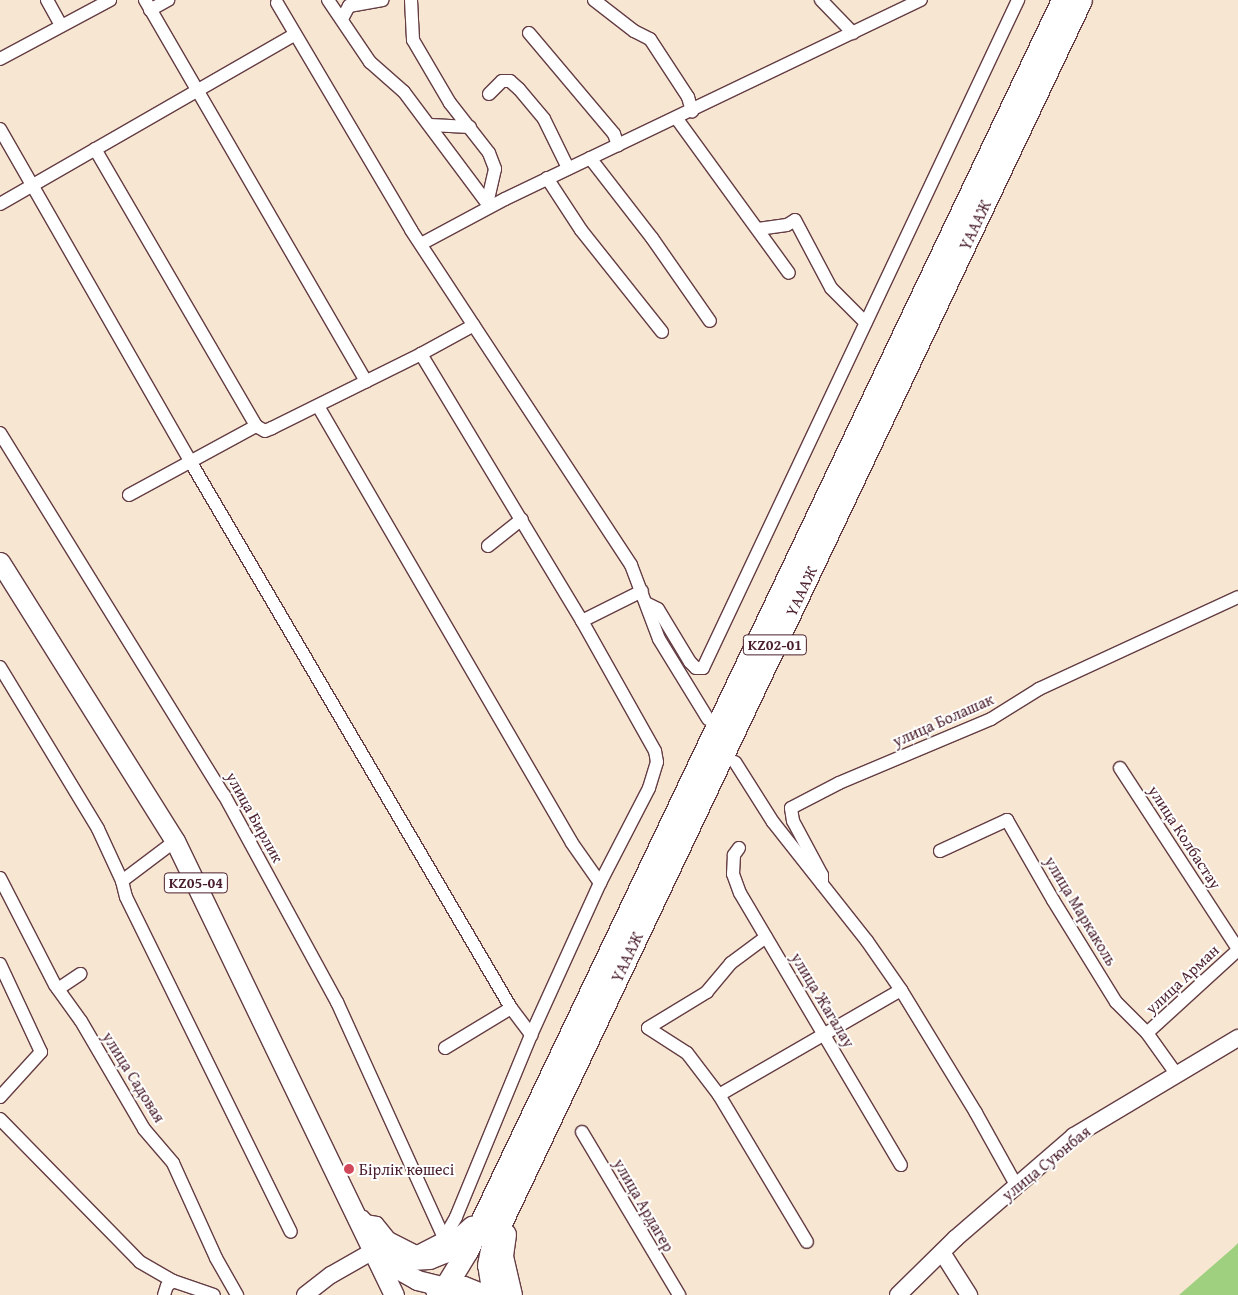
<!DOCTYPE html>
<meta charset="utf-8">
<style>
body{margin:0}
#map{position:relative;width:1238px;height:1295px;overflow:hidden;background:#f7e6d1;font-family:"Gentium Book Plus",serif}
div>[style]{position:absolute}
.green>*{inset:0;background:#9fd07f}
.roads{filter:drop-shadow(1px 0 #643d44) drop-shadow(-1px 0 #643d44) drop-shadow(0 1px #643d44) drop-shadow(0 -1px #643d44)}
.street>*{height:12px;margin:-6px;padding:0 6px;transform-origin:6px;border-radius:6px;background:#fff}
.secondary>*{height:16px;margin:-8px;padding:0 8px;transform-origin:8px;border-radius:8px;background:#fff}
.primary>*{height:19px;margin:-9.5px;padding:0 9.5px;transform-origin:9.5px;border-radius:9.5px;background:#fff}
.highway>*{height:21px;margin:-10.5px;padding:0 10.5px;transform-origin:10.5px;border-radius:10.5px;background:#fff}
.dots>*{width:14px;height:14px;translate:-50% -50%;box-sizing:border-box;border:2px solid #fff;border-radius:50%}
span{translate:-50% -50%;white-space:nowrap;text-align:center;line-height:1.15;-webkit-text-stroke:4px #fff;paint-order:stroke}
.shield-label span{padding:1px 4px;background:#fff;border:1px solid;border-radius:4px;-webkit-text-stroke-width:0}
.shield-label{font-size:15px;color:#4a1f2b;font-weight:700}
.street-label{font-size:16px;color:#4a1f2b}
.poi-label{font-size:16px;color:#4a1f2b}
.left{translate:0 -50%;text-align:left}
</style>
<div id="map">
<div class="green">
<div style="clip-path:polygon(1238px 1243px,1238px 1295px,1179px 1295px,1233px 1248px)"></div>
</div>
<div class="roads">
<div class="street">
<div style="left:47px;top:0;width:29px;rotate:61deg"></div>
<div style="left:145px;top:0;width:441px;rotate:59.9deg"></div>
<div style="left:328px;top:0;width:75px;rotate:55.9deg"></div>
<div style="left:370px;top:62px;width:45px;rotate:41.4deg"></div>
<div style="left:404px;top:92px;width:139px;rotate:53.2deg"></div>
<div style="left:411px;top:0;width:40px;rotate:87.1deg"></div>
<div style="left:413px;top:40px;width:73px;rotate:59.6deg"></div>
<div style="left:450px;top:103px;width:63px;rotate:52deg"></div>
<div style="left:489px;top:153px;width:17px;rotate:69deg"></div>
<div style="left:495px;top:169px;width:35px;rotate:103deg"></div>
<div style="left:487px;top:203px;width:4px;rotate:45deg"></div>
<div style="left:594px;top:0;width:51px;rotate:37.8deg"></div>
<div style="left:634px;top:31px;width:18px;rotate:27deg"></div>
<div style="left:650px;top:39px;width:69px;rotate:56.8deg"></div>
<div style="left:688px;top:97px;width:15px;rotate:74deg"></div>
<div style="left:821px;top:0;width:46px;rotate:45.9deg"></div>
<div style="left:277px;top:3px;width:264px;rotate:59.4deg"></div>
<div style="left:411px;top:230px;width:401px;rotate:56.7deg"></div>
<div style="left:631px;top:565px;width:79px;rotate:69.3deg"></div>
<div style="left:659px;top:639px;width:94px;rotate:58.5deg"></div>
<div style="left:150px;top:10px;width:21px;rotate:-29deg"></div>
<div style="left:342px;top:19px;width:15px;rotate:-62deg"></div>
<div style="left:349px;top:6px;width:34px;rotate:-10deg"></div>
<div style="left:529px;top:33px;width:132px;rotate:49.9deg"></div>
<div style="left:614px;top:134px;width:12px;rotate:70deg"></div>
<div style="left:0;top:59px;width:125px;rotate:-28.2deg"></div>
<div style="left:489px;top:94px;width:18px;rotate:-45deg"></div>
<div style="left:502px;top:81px;width:8px"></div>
<div style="left:510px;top:81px;width:12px;rotate:42deg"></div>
<div style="left:519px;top:89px;width:39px;rotate:50deg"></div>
<div style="left:544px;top:119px;width:55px;rotate:63.9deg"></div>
<div style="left:677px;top:119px;width:190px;rotate:54deg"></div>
<div style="left:430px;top:125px;width:40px;rotate:2.9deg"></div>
<div style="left:0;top:129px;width:383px;rotate:60.2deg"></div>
<div style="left:190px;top:461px;width:634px;rotate:59.59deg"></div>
<div style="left:511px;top:1008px;width:34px;rotate:53deg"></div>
<div style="left:95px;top:149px;width:320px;rotate:59.8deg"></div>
<div style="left:256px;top:426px;width:10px;rotate:29deg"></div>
<div style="left:265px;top:431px;width:8px;rotate:-23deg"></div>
<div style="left:272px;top:428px;width:166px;rotate:-26.4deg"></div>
<div style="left:590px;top:158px;width:101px;rotate:52.2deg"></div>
<div style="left:652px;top:238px;width:101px;rotate:55.1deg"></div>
<div style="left:547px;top:178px;width:62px;rotate:56.8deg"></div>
<div style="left:581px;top:230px;width:130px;rotate:51.5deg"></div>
<div style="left:0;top:204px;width:339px;rotate:-29.9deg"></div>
<div style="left:758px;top:229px;width:29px;rotate:-8deg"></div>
<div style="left:787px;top:225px;width:9px;rotate:-32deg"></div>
<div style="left:795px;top:220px;width:77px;rotate:62.1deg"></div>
<div style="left:831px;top:288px;width:49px;rotate:45deg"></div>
<div style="left:421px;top:244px;width:95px;rotate:-28.2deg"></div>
<div style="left:505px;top:199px;width:461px;rotate:-25.6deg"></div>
<div style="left:318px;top:406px;width:505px;rotate:59.83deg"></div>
<div style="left:572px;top:843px;width:49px;rotate:55deg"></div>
<div style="left:0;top:433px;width:426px;rotate:58.3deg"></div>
<div style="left:224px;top:795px;width:236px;rotate:61.4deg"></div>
<div style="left:337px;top:1002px;width:259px;rotate:65.6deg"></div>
<div style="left:129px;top:495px;width:145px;rotate:-28.5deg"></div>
<div style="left:488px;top:546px;width:43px;rotate:-38.5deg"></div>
<div style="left:646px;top:603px;width:13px;rotate:27deg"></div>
<div style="left:658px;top:609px;width:62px;rotate:58.9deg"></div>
<div style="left:690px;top:662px;width:8px;rotate:45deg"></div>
<div style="left:696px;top:668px;width:7px"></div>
<div style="left:703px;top:668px;width:739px;rotate:-64.75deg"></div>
<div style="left:582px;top:621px;width:67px;rotate:-26.6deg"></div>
<div style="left:0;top:667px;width:189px;rotate:58.8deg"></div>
<div style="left:98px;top:829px;width:57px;rotate:65.2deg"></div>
<div style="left:122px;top:881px;width:66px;rotate:-37deg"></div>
<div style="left:735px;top:762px;width:71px;rotate:57.7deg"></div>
<div style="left:773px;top:822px;width:152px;rotate:51.7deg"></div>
<div style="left:867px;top:941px;width:60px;rotate:55.2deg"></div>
<div style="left:901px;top:990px;width:144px;rotate:58.6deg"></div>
<div style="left:976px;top:1113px;width:82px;rotate:60.9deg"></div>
<div style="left:1120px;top:768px;width:216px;rotate:56.9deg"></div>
<div style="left:739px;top:848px;width:9px;rotate:126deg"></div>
<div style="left:734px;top:855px;width:19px;rotate:93deg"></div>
<div style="left:733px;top:874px;width:20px;rotate:70deg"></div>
<div style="left:740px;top:893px;width:316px;rotate:59.4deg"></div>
<div style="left:940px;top:851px;width:74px;rotate:-24.8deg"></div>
<div style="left:1007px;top:820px;width:92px;rotate:60.1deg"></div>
<div style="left:1053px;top:900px;width:120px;rotate:58.3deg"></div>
<div style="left:1116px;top:1002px;width:44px;rotate:45deg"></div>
<div style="left:1147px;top:1033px;width:52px;rotate:54.5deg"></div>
<div style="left:0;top:878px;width:120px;rotate:62.8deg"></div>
<div style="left:55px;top:985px;width:44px;rotate:54.2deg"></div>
<div style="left:81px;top:1021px;width:125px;rotate:59.7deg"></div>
<div style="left:144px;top:1129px;width:45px;rotate:49.5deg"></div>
<div style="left:173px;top:1163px;width:104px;rotate:65.6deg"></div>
<div style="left:216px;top:1258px;width:43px;rotate:60.4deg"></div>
<div style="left:122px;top:881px;width:16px;rotate:76deg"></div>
<div style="left:126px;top:897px;width:373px;rotate:63.8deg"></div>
<div style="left:822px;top:884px;width:9px;rotate:-90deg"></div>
<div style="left:822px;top:875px;width:61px;rotate:-118.2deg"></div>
<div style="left:793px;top:821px;width:13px;rotate:-99deg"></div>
<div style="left:791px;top:808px;width:54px;rotate:-27.5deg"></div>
<div style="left:839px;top:783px;width:165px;rotate:-22.8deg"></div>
<div style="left:991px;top:719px;width:57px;rotate:-32deg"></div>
<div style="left:1039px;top:689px;width:219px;rotate:-24.8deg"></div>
<div style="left:766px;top:937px;width:44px;rotate:143.4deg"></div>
<div style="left:731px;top:963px;width:38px;rotate:130deg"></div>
<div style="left:707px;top:992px;width:69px;rotate:148.6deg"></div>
<div style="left:648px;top:1028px;width:46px;rotate:32.7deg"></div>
<div style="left:687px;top:1053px;width:53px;rotate:52.7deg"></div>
<div style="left:719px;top:1095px;width:171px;rotate:59.1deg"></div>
<div style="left:0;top:964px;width:97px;rotate:65deg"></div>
<div style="left:41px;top:1052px;width:61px;rotate:132.3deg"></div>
<div style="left:58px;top:989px;width:27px;rotate:-34deg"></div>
<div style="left:1147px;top:1033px;width:123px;rotate:-42.4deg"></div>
<div style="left:445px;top:1048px;width:77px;rotate:-31.2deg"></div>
<div style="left:719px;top:1095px;width:210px;rotate:-30deg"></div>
<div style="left:0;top:1119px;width:200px;rotate:45.6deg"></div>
<div style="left:140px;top:1262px;width:38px;rotate:30deg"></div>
<div style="left:173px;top:1281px;width:43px;rotate:18.9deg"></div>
<div style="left:582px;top:1132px;width:190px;rotate:59.2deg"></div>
<div style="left:360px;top:1220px;width:17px;rotate:10deg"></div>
<div style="left:377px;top:1223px;width:19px;rotate:51deg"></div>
<div style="left:389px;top:1238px;width:31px;rotate:27deg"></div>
<div style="left:417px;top:1252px;width:30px;rotate:-27deg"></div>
<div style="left:444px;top:1238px;width:24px;rotate:-60deg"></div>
<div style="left:456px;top:1217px;width:197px;rotate:-67.6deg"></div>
<div style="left:531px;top:1035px;width:167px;rotate:-65.6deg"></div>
<div style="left:600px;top:883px;width:107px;rotate:-62.7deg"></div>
<div style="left:649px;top:788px;width:27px;rotate:-73deg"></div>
<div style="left:657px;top:762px;width:11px;rotate:-100deg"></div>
<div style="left:655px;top:751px;width:149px;rotate:-119.3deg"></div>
<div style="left:582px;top:621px;width:312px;rotate:-121.1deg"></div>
<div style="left:421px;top:354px;width:60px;rotate:-28.7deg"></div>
<div style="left:164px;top:1295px;width:9px;rotate:-72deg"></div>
<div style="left:167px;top:1286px;width:8px;rotate:-40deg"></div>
</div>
<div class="secondary">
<div style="left:943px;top:1254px;width:49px;rotate:57.6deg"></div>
<div style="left:305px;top:1295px;width:33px;rotate:-38deg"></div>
<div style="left:331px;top:1275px;width:48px;rotate:-29.7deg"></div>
<div style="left:898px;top:1295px;width:81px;rotate:-44.5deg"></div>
<div style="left:956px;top:1238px;width:156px;rotate:-40.8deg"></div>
<div style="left:1074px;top:1136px;width:191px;rotate:-30.9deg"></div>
</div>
<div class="primary">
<div style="left:0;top:562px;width:329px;rotate:57.9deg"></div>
<div style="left:175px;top:841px;width:504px;rotate:64.25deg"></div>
<div style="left:378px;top:1258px;width:45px;rotate:29.4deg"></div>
<div style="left:417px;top:1280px;width:29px;rotate:14deg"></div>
<div style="left:435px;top:1290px;width:29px;rotate:-8deg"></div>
<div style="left:464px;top:1286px;width:24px;rotate:22deg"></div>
</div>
<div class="highway">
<div style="left:360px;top:1220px;width:27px;rotate:57deg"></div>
<div style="left:375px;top:1243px;width:26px;rotate:31deg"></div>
<div style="left:397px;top:1256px;width:13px;rotate:13deg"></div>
<div style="left:410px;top:1259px;width:19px;rotate:-3deg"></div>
<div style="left:429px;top:1258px;width:16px;rotate:-22deg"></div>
<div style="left:444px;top:1252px;width:38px;rotate:-42deg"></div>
<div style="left:505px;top:1234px;width:22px;rotate:98deg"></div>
<div style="left:502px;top:1256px;width:40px;rotate:77deg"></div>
<div style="left:445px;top:1287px;width:42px;rotate:-58.6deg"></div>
<div style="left:467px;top:1251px;width:1385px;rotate:-64.56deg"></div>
<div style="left:493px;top:1295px;width:30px;rotate:-99deg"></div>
<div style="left:488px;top:1265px;width:25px;rotate:-79deg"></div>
<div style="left:493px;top:1240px;width:1372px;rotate:-64.63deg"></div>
</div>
</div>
<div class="dots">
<div style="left:349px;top:1169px;background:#d1495b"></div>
</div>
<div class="shield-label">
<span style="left:775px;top:645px">KZ02-01</span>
<span style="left:196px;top:883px">KZ05-04</span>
</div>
<div class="street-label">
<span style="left:975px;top:225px;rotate:-65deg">ҮАААЖ</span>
<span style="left:801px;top:591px;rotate:-65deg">ҮАААЖ</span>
<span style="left:943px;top:720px;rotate:-24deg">улица Болашак</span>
<span style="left:255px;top:817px;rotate:61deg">улица Бирлик</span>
<span style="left:1185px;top:837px;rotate:57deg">улица Колбастау</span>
<span style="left:1081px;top:911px;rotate:59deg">улица Маркаколь</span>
<span style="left:627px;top:957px;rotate:-65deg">ҮАААЖ</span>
<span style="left:1182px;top:979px;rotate:-43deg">улица Арман</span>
<span style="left:823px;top:1000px;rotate:59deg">улица Жагалау</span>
<span style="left:134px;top:1077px;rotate:58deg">улица Садовая</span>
<span style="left:1046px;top:1163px;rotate:-39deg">улица Суюнбая</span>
<span style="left:644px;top:1205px;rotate:60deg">улица Ардагер</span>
</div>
<div class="poi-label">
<span class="left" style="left:359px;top:1169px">Бірлік көшесі</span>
</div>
</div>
